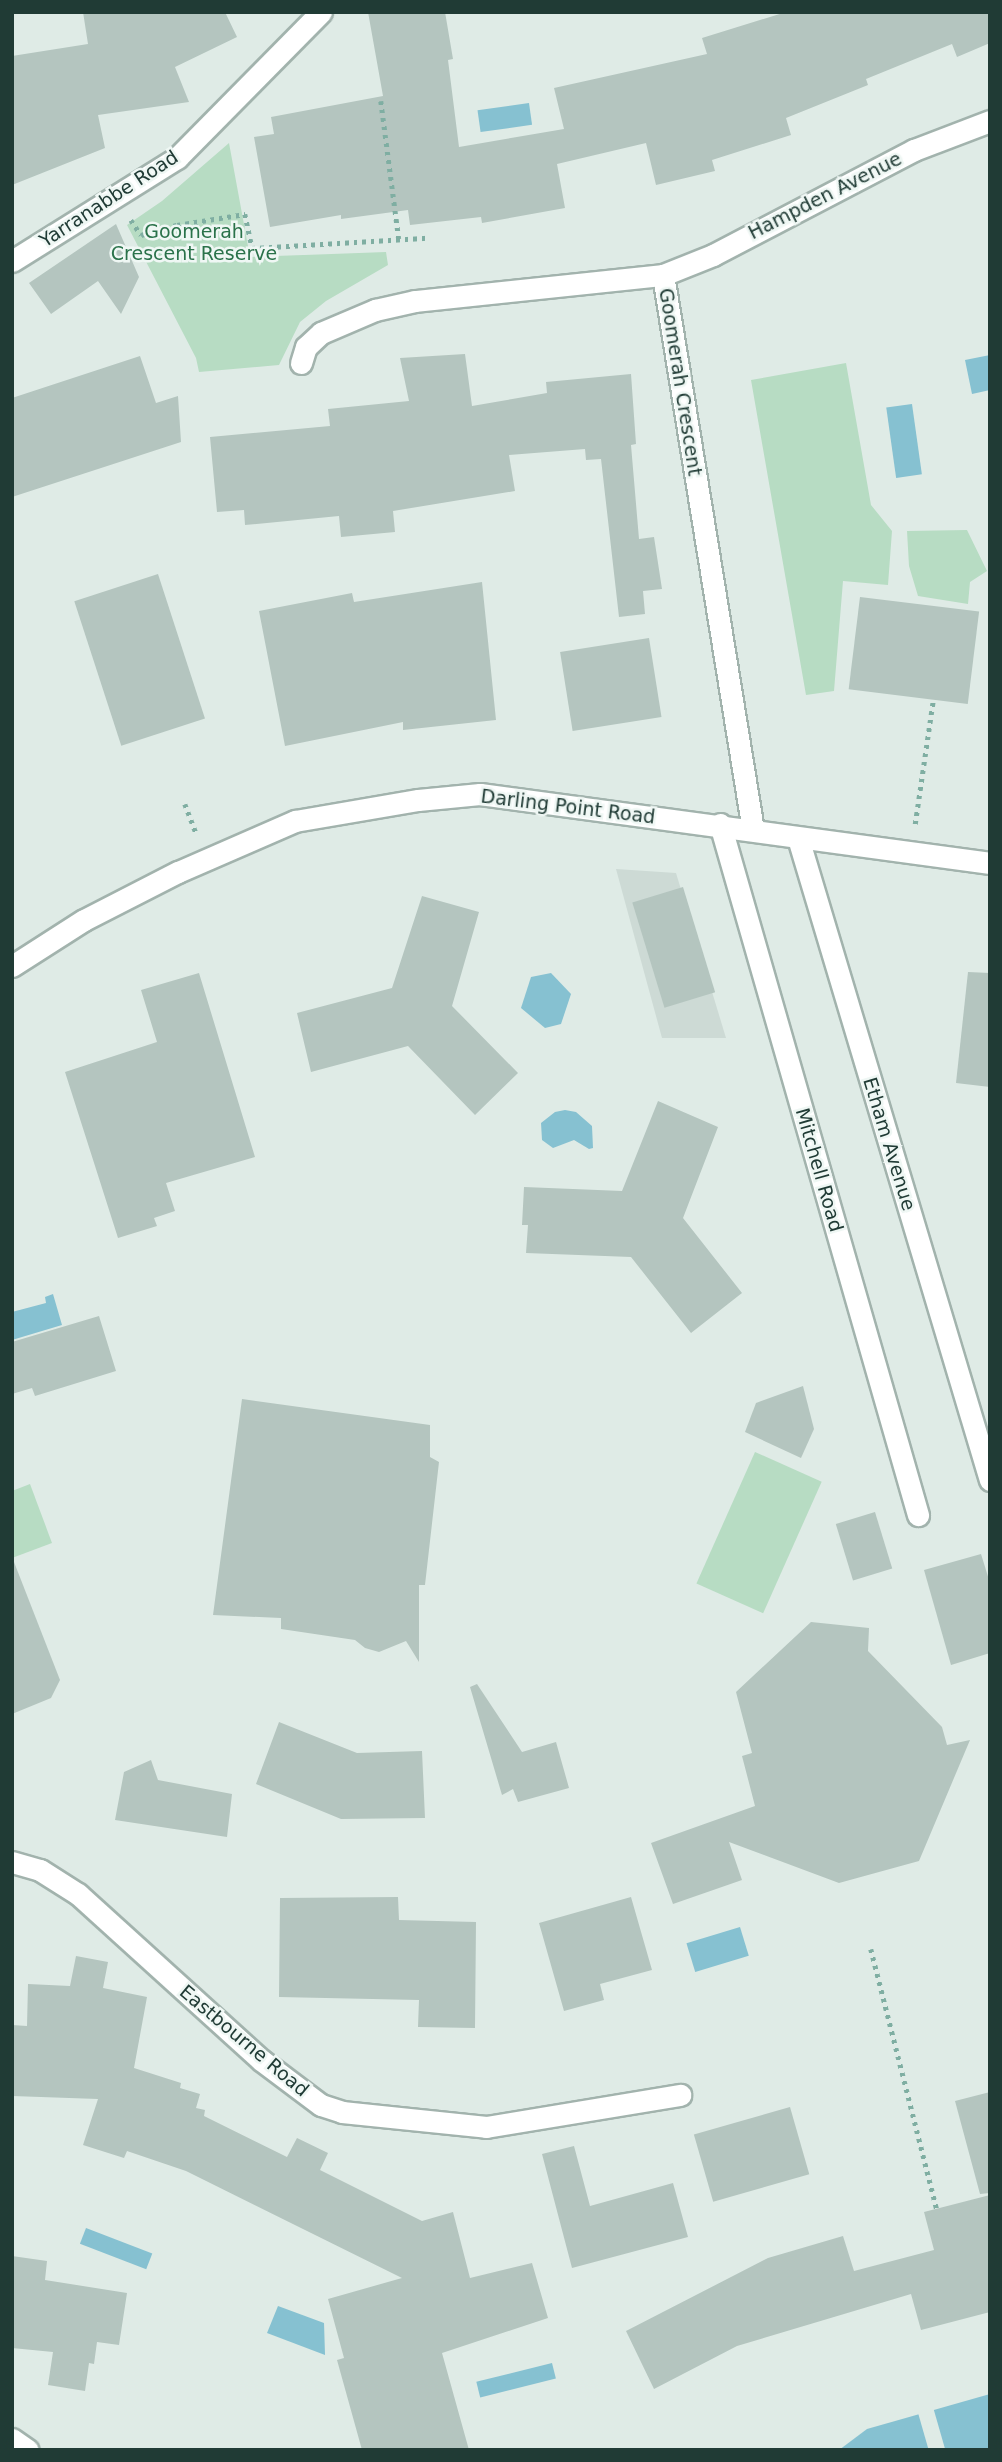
<!DOCTYPE html>
<style>
body{margin:0}
#map{position:relative;width:1002px;height:2462px;overflow:hidden;background:#dfebe6;font-family:"DejaVu Sans",sans-serif}
div>[style]{position:absolute}
.built>*{inset:0;background:#cddad5}
.green>*{inset:0;background:#b7dcc3;transform-origin:0 0}
.water>*{inset:0;background:#86c1d1;transform-origin:0 0}
.pier>*{inset:0;background:#dfebe6;transform-origin:0 0}
.building>*{inset:0;background:#b4c5bf;transform-origin:0 0}
.path>*{height:4.5px;margin-top:-2.25px;transform-origin:0;background:repeating-linear-gradient(90deg,#7faea2 0 3.5px,transparent 0 8.5px)}
.roads{filter:drop-shadow(2px 0 #a2b3ad) drop-shadow(-2px 0 #a2b3ad) drop-shadow(0 2px #a2b3ad) drop-shadow(0 -2px #a2b3ad)}
.street>*{height:21px;margin:-10.5px;padding:0 10.5px;transform-origin:10.5px;border-radius:10.5px;background:#fff}
.secondary>*{height:21px;margin:-10.5px;padding:0 10.5px;transform-origin:10.5px;border-radius:10.5px;background:#fff}
span{translate:-50% -50%;white-space:nowrap;text-align:center;line-height:1.15;-webkit-text-stroke:5px #eff7f4;paint-order:stroke}
.street-label{font-size:19px;color:#203b35}
.park-label{font-size:19px;color:#2a724a}
.frame{position:absolute;inset:0;border:14px solid #203b35;pointer-events:none}
</style>
<div id="map">
<div class="built">
<div style="clip-path:polygon(616px 869px,676px 873px,726px 1038px,662px 1038px)"></div>
</div>
<div class="green">
<div style="clip-path:polygon(229px 143px,250px 257px,386px 252px,388px 265px,326px 301px,300px 322px,279px 365px,199px 372px,196px 358px,127px 225px,162px 201px)"></div>
<div style="clip-path:polygon(846px 363px,871px 505px,892px 531px,888px 585px,843px 581px,834px 691px,806px 695px,751px 380px)"></div>
<div style="clip-path:polygon(967px 530px,987px 571px,970px 582px,968px 604px,918px 596px,909px 566px,907px 531px)"></div>
<div style="left:755px;top:1452px;width:73px;height:144px;rotate:24deg"></div>
<div style="clip-path:polygon(30px 1484px,52px 1543px,12px 1558px,12px 1491px)"></div>
</div>
<div class="water">
<div style="left:529px;top:103px;width:22px;height:52px;rotate:82deg"></div>
<div style="clip-path:polygon(990px 355px,990px 390px,972px 394px,965px 360px)"></div>
<div style="left:912px;top:404px;width:71px;height:26px;rotate:82deg"></div>
<div style="clip-path:polygon(551px 973px,571px 994px,561px 1024px,545px 1028px,521px 1008px,531px 977px)"></div>
<div style="clip-path:polygon(565px 1110px,576px 1112px,592px 1126px,593px 1148px,589px 1149px,574px 1140px,553px 1148px,542px 1140px,541px 1123px,555px 1112px)"></div>
<div style="clip-path:polygon(53px 1294px,62px 1325px,12px 1340px,12px 1312px,46px 1303px,45px 1297px)"></div>
<div style="left:740px;top:1927px;width:30px;height:56px;rotate:73deg"></div>
<div style="left:86px;top:2228px;width:71px;height:17px;rotate:21deg"></div>
<div style="clip-path:polygon(278px 2306px,324px 2323px,325px 2355px,267px 2333px)"></div>
<div style="left:552px;top:2363px;width:16px;height:78px;rotate:76deg"></div>
<div style="clip-path:polygon(990px 2394px,990px 2450px,839px 2450px,867px 2429px)"></div>
</div>
<div class="pier">
<div style="left:933px;top:2407px;width:43px;height:16px;rotate:74deg"></div>
</div>
<div class="building">
<div style="clip-path:polygon(83px 12px,225px 12px,237px 37px,175px 67px,189px 102px,98px 115px,105px 148px,12px 185px,12px 56px,88px 44px)"></div>
<div style="clip-path:polygon(368px 12px,445px 12px,453px 59px,448px 60px,459px 147px,564px 129px,554px 88px,707px 54px,702px 38px,786px 12px,990px 12px,990px 43px,957px 57px,952px 44px,866px 79px,868px 85px,786px 118px,791px 135px,712px 160px,715px 171px,656px 185px,646px 143px,557px 164px,565px 208px,482px 223px,481px 217px,410px 225px,408px 210px,341px 219px,341px 215px,270px 227px,254px 137px,274px 134px,271px 117px,383px 96px)"></div>
<div style="clip-path:polygon(116px 224px,139px 277px,121px 314px,98px 281px,51px 314px,29px 283px)"></div>
<div style="clip-path:polygon(465px 354px,472px 406px,547px 393px,546px 382px,631px 374px,636px 444px,631px 445px,639px 539px,654px 537px,662px 589px,643px 591px,645px 614px,619px 617px,601px 459px,586px 460px,585px 449px,509px 455px,515px 491px,393px 511px,395px 532px,341px 537px,339px 516px,245px 525px,244px 510px,217px 512px,210px 437px,330px 426px,328px 409px,409px 401px,400px 358px)"></div>
<div style="clip-path:polygon(140px 356px,156px 403px,178px 396px,181px 442px,12px 497px,12px 398px)"></div>
<div style="left:158px;top:574px;width:152px;height:88px;rotate:72deg"></div>
<div style="clip-path:polygon(482px 582px,496px 720px,403px 730px,403px 722px,285px 746px,259px 611px,352px 593px,354px 602px)"></div>
<div style="left:860px;top:597px;width:120px;height:93px;rotate:7deg"></div>
<div style="left:649px;top:638px;width:80px;height:90px;rotate:81deg"></div>
<div style="left:683px;top:887px;width:110px;height:53px;rotate:73deg"></div>
<div style="clip-path:polygon(422px 896px,479px 912px,452px 1006px,518px 1073px,475px 1115px,408px 1046px,311px 1072px,297px 1013px,392px 988px)"></div>
<div style="clip-path:polygon(968px 972px,990px 973px,990px 1087px,956px 1083px)"></div>
<div style="clip-path:polygon(199px 973px,255px 1157px,166px 1183px,175px 1211px,154px 1218px,157px 1226px,118px 1238px,65px 1072px,157px 1042px,141px 990px)"></div>
<div style="clip-path:polygon(658px 1101px,718px 1127px,683px 1218px,742px 1293px,691px 1333px,631px 1257px,526px 1253px,528px 1225px,522px 1225px,524px 1187px,622px 1191px)"></div>
<div style="clip-path:polygon(99px 1316px,116px 1371px,35px 1396px,32px 1388px,12px 1394px,12px 1342px)"></div>
<div style="clip-path:polygon(803px 1386px,814px 1429px,801px 1458px,745px 1432px,756px 1403px)"></div>
<div style="clip-path:polygon(242px 1399px,430px 1425px,430px 1457px,439px 1462px,425px 1585px,419px 1585px,419px 1662px,406px 1641px,379px 1652px,365px 1648px,355px 1640px,281px 1629px,281px 1618px,213px 1615px)"></div>
<div style="left:875px;top:1512px;width:59px;height:41px;rotate:73deg"></div>
<div style="clip-path:polygon(981px 1554px,990px 1583px,990px 1653px,951px 1665px,924px 1570px)"></div>
<div style="clip-path:polygon(14px 1562px,60px 1680px,51px 1698px,12px 1714px)"></div>
<div style="clip-path:polygon(811px 1622px,869px 1628px,868px 1651px,942px 1727px,947px 1745px,970px 1740px,919px 1861px,839px 1883px,729px 1842px,742px 1880px,673px 1904px,651px 1843px,755px 1806px,742px 1756px,752px 1753px,736px 1692px)"></div>
<div style="clip-path:polygon(477px 1684px,522px 1752px,556px 1742px,569px 1788px,518px 1802px,513px 1789px,502px 1795px,470px 1687px)"></div>
<div style="clip-path:polygon(279px 1722px,357px 1753px,422px 1751px,425px 1818px,341px 1819px,256px 1784px)"></div>
<div style="clip-path:polygon(151px 1760px,158px 1780px,232px 1794px,227px 1837px,115px 1820px,124px 1772px)"></div>
<div style="clip-path:polygon(398px 1897px,399px 1920px,476px 1922px,475px 2028px,418px 2027px,419px 2000px,279px 1997px,280px 1898px)"></div>
<div style="clip-path:polygon(631px 1897px,652px 1970px,600px 1984px,604px 2000px,564px 2011px,539px 1923px)"></div>
<div style="clip-path:polygon(76px 1956px,108px 1962px,103px 1988px,147px 1997px,134px 2068px,181px 2083px,180px 2088px,200px 2094px,196px 2108px,205px 2110px,204px 2116px,287px 2157px,297px 2138px,328px 2153px,320px 2170px,422px 2221px,453px 2212px,470px 2278px,532px 2263px,548px 2318px,442px 2353px,469px 2450px,362px 2450px,337px 2360px,344px 2358px,328px 2299px,402px 2278px,186px 2171px,127px 2151px,124px 2158px,83px 2145px,98px 2099px,12px 2096px,12px 2025px,27px 2026px,28px 1984px,70px 1986px)"></div>
<div style="clip-path:polygon(990px 2092px,990px 2193px,980px 2194px,955px 2101px)"></div>
<div style="left:790px;top:2107px;width:70px;height:100px;rotate:74deg"></div>
<div style="clip-path:polygon(574px 2146px,590px 2206px,673px 2183px,688px 2237px,572px 2268px,542px 2154px)"></div>
<div style="clip-path:polygon(990px 2195px,990px 2312px,921px 2330px,911px 2294px,737px 2346px,654px 2389px,626px 2331px,768px 2258px,843px 2236px,854px 2271px,934px 2250px,924px 2212px)"></div>
<div style="clip-path:polygon(12px 2256px,47px 2261px,45px 2280px,127px 2293px,119px 2345px,97px 2342px,94px 2364px,89px 2363px,85px 2391px,48px 2385px,53px 2352px,12px 2348px)"></div>
</div>
<div class="path">
<div style="left:381px;top:101px;width:139px;rotate:82.6deg"></div>
<div style="left:131px;top:220px;width:18px;rotate:56deg"></div>
<div style="left:141px;top:235px;width:37px;rotate:-16deg"></div>
<div style="left:177px;top:225px;width:69px;rotate:-9.2deg"></div>
<div style="left:245px;top:214px;width:35px;rotate:78deg"></div>
<div style="left:252px;top:248px;width:176px;rotate:-3.3deg"></div>
<div style="left:185px;top:804px;width:31px;rotate:69deg"></div>
<div style="left:915px;top:824px;width:125px;rotate:-81.7deg"></div>
<div style="left:871px;top:1949px;width:268px;rotate:75.8deg"></div>
</div>
<div class="roads">
<div class="street">
<div style="left:12px;top:261px;width:195px;rotate:-32deg"></div>
<div style="left:177px;top:158px;width:205px;rotate:-45.4deg"></div>
<div style="left:663px;top:275px;width:54px;rotate:-21.8deg"></div>
<div style="left:713px;top:255px;width:227px;rotate:-27.6deg"></div>
<div style="left:914px;top:150px;width:81px;rotate:-20.9deg"></div>
<div style="left:301px;top:363px;width:17px;rotate:-73deg"></div>
<div style="left:306px;top:347px;width:21px;rotate:-43deg"></div>
<div style="left:321px;top:333px;width:59px;rotate:-23.1deg"></div>
<div style="left:375px;top:310px;width:41px;rotate:-12.7deg"></div>
<div style="left:415px;top:301px;width:249px;rotate:-6deg"></div>
<div style="left:663px;top:275px;width:562px;rotate:80.79deg"></div>
<div style="left:720px;top:824px;width:719px;rotate:74.01deg"></div>
<div style="left:798px;top:838px;width:670px;rotate:73.35deg"></div>
<div style="left:12px;top:1862px;width:29px;rotate:16deg"></div>
<div style="left:40px;top:1870px;width:45px;rotate:32.3deg"></div>
<div style="left:78px;top:1894px;width:247px;rotate:42.2deg"></div>
<div style="left:261px;top:2060px;width:75px;rotate:36.9deg"></div>
<div style="left:321px;top:2105px;width:22px;rotate:18deg"></div>
<div style="left:342px;top:2112px;width:145px;rotate:5.9deg"></div>
<div style="left:486px;top:2127px;width:197px;rotate:-9.4deg"></div>
<div style="left:12px;top:2439px;width:19px;rotate:35deg"></div>
</div>
<div class="secondary">
<div style="left:12px;top:966px;width:85px;rotate:-32.6deg"></div>
<div style="left:84px;top:920px;width:106px;rotate:-27.1deg"></div>
<div style="left:178px;top:872px;width:128px;rotate:-23.6deg"></div>
<div style="left:295px;top:821px;width:125px;rotate:-9.7deg"></div>
<div style="left:418px;top:800px;width:62px;rotate:-5.5deg"></div>
<div style="left:480px;top:794px;width:515px;rotate:7.7deg"></div>
</div>
</div>
<div class="street-label">
<span style="left:825px;top:196px;rotate:-27deg">Hampden Avenue</span>
<span style="left:109px;top:199px;rotate:-33deg">Yarranabbe Road</span>
<span style="left:680px;top:382px;rotate:81deg">Goomerah Crescent</span>
<span style="left:568px;top:807px;rotate:7deg">Darling Point Road</span>
<span style="left:889px;top:1144px;rotate:73deg">Etham Avenue</span>
<span style="left:819px;top:1170px;rotate:74deg">Mitchell Road</span>
<span style="left:244px;top:2041px;rotate:40deg">Eastbourne Road</span>
</div>
<div class="park-label">
<span style="left:194px;top:243px">Goomerah<br>Crescent Reserve</span>
</div>
<div class="frame"></div>
</div>
